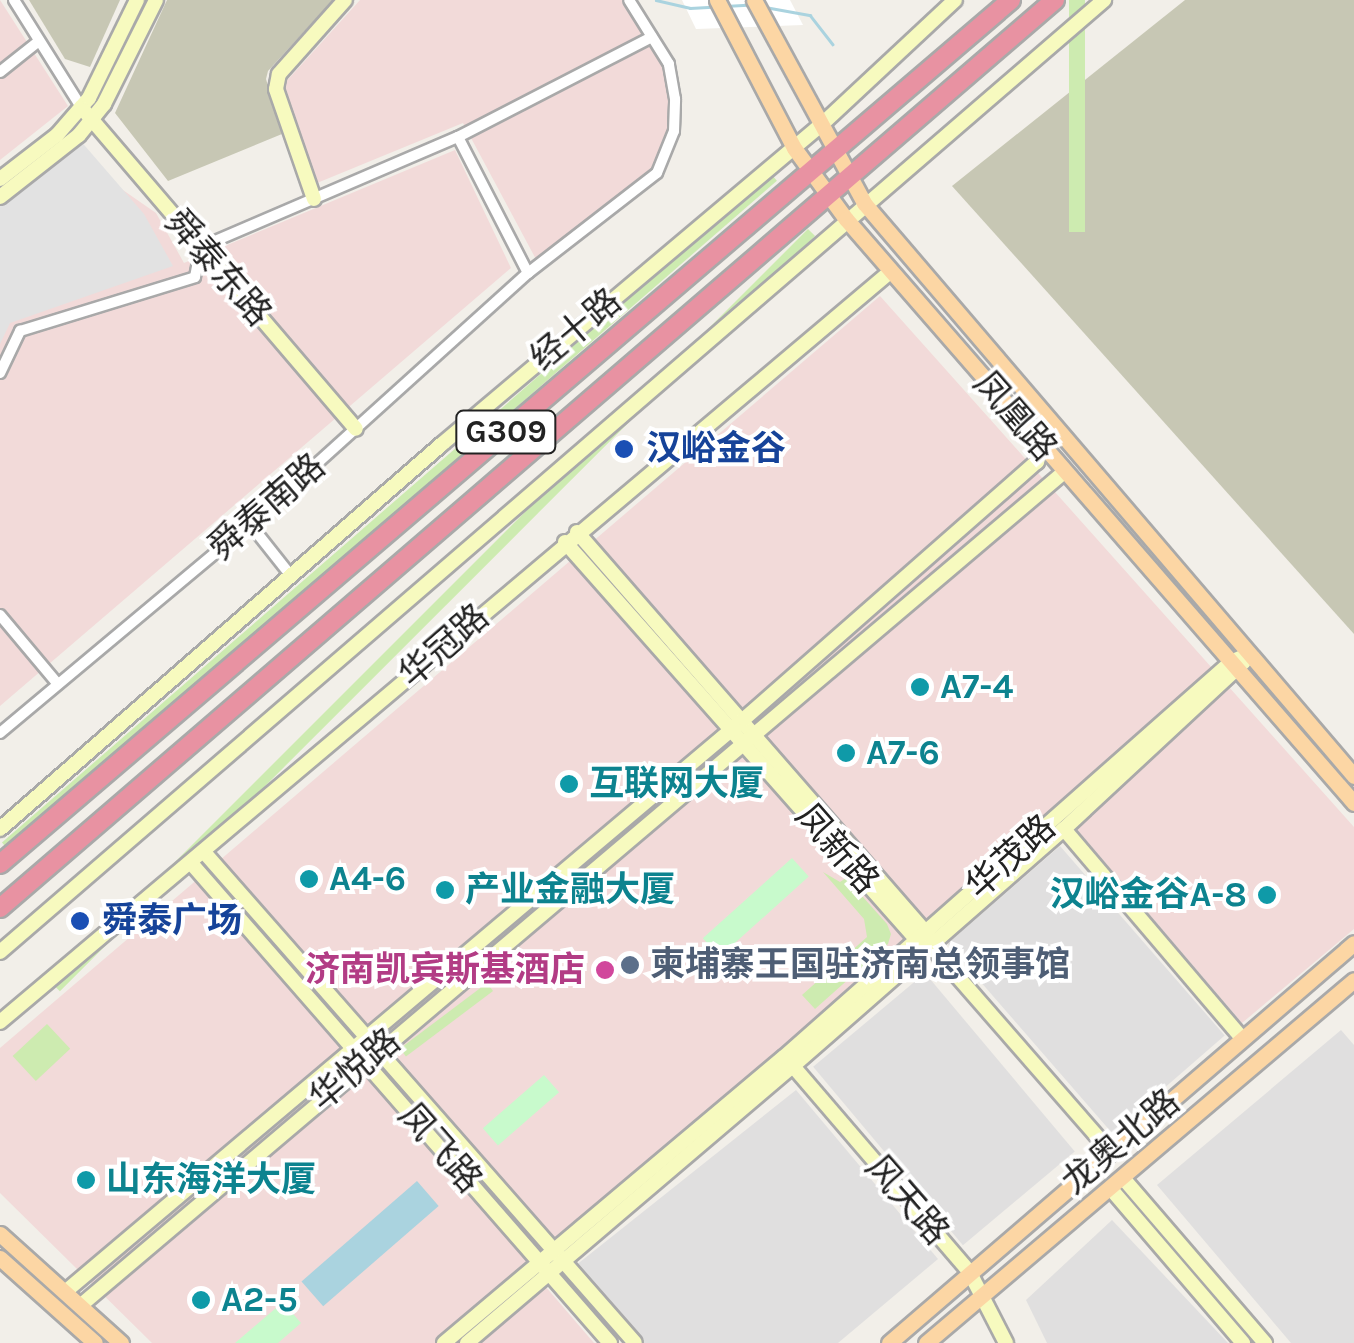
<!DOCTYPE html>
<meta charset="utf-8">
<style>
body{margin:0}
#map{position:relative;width:1354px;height:1343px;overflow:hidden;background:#f2efe9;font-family:Karla,"Noto Sans SC",sans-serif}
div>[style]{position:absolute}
.residential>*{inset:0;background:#e0dfdf;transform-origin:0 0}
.commercial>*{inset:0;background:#f2dad9}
.construction>*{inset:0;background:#c7c7b4}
.grass>*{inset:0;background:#cdebb0;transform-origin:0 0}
.park>*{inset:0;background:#c8facc;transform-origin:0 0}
.parking>*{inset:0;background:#e2e2e2}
.water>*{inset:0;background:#aad3df;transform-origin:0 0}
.pier>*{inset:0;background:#fff}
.stream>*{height:2.5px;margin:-1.25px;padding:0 1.25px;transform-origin:1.25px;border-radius:1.25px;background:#aad3df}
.roads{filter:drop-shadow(2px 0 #a9a9a9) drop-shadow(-2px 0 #a9a9a9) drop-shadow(0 2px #a9a9a9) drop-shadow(0 -2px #a9a9a9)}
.street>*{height:10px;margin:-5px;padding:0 5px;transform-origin:5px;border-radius:5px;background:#fff}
.secondary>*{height:14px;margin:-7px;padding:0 7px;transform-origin:7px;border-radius:7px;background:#f7fabf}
.primary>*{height:15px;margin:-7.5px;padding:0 7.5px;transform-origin:7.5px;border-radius:7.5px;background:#fcd6a4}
.highway>*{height:18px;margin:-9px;padding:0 9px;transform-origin:9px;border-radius:9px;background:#e892a2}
.dots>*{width:28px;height:28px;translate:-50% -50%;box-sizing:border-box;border:5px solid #fff;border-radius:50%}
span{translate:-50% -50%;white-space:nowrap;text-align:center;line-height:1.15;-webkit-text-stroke:8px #fff;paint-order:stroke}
.shield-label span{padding:2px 8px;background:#fff;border:2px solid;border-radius:8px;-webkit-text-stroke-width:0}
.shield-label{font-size:32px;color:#222;font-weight:700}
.street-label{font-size:35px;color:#222}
.transit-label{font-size:35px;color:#164399;font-weight:700}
.left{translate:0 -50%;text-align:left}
.culture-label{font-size:35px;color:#0d838f;font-weight:700}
.right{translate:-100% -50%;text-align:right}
.service-label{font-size:35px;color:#4e5e75;font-weight:700}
.hotel-label{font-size:35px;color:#b23c85;font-weight:700}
</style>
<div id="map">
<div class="residential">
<div style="left:1060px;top:846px;width:251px;height:149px;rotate:49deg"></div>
<div style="left:925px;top:973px;width:233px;height:146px;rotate:50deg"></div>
<div style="clip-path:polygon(1341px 1030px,1354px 1045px,1354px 1343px,1291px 1343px,1157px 1185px)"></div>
<div style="clip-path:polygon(796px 1090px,938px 1259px,838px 1343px,642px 1343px,575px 1266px)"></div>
<div style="clip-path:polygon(1112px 1220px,1228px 1343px,1047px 1343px,1026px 1300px)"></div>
</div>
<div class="commercial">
<div style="clip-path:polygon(0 0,68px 106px,0 160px)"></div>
<div style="clip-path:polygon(360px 0,629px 0,669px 64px,678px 115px,657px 173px,538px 263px,463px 123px,317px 183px,283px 85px)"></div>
<div style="clip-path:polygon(455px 150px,511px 268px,0 706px,0 204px,120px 188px,156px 213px,184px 263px)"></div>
<div style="clip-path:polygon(880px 296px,1354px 827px,1354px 929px,1242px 1023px,1066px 817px,545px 1286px,594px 1343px,152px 1343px,0 1193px,0 1048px)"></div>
</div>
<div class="construction">
<div style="clip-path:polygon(29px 0,120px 0,90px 67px,65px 59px)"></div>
<div style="clip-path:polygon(167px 0,333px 0,268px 71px,266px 79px,282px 134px,168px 181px,115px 113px)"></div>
<div style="clip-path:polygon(1185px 0,1354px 0,1354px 634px,952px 186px)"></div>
</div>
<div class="grass">
<div style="left:1069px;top:0;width:16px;height:232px"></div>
<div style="left:771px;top:174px;width:9px;height:1019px;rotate:49deg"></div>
<div style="left:808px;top:229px;width:10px;height:1068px;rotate:45deg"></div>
<div style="clip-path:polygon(823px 872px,840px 882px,846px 878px,887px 924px,891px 934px,888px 944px,815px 1009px,802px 995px,867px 937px,864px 919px)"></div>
<div style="left:487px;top:983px;width:10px;height:109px;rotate:53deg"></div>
<div style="left:47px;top:1024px;width:34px;height:47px;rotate:47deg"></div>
</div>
<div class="park">
<div style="left:792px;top:858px;width:25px;height:120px;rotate:48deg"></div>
<div style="left:544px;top:1075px;width:23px;height:81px;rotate:49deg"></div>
<div style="clip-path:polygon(283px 1302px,301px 1323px,278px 1343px,235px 1343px)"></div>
</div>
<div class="parking">
<div style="clip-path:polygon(79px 139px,144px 214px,173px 266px,10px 323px,0 344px,0 204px)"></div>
</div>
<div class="water">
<div style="left:417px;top:1181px;width:33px;height:153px;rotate:49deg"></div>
</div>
<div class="pier">
<div style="clip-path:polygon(682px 0,790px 0,803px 25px,696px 29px)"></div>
</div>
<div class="stream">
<div style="left:656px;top:0;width:35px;rotate:13deg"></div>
<div style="left:690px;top:8px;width:22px;rotate:-3deg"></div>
<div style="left:725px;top:6px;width:22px;rotate:-3deg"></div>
<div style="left:765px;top:7px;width:46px;rotate:10.1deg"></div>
<div style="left:810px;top:15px;width:37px;rotate:52deg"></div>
</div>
<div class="roads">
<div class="street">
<div style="left:14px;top:0;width:126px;rotate:57.9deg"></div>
<div style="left:0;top:72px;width:50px;rotate:-38.5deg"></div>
<div style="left:458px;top:137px;width:218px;rotate:-27.3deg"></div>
<div style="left:0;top:373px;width:47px;rotate:-64.5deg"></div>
<div style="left:20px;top:331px;width:183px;rotate:-17.1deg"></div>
<div style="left:195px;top:277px;width:31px;rotate:-79deg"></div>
<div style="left:201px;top:247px;width:280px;rotate:-23.2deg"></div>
<div style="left:458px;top:137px;width:153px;rotate:62.8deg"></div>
<div style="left:250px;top:524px;width:66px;rotate:51.7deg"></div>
<div style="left:0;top:615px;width:89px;rotate:50deg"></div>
<div style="left:0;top:733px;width:326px;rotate:-39.9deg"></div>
<div style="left:250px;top:524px;width:375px;rotate:-42.1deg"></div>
<div style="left:528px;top:273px;width:163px;rotate:-37.8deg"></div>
<div style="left:657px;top:173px;width:45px;rotate:-68deg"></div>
<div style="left:674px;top:131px;width:32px;rotate:-88deg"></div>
<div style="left:675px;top:99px;width:36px;rotate:-100deg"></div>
<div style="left:669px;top:64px;width:75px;rotate:-122deg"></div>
</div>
<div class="secondary">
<div style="left:81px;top:107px;width:423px;rotate:49.5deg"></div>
<div style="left:0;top:179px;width:72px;rotate:-37.7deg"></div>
<div style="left:57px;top:135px;width:49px;rotate:-49.1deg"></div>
<div style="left:89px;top:98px;width:109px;rotate:-63.9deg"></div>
<div style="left:0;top:197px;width:100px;rotate:-38.1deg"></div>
<div style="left:79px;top:135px;width:40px;rotate:-51deg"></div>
<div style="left:104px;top:104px;width:116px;rotate:-63.4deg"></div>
<div style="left:314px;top:199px;width:116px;rotate:-109.1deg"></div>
<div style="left:276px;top:89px;width:15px;rotate:-79deg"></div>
<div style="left:279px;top:74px;width:99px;rotate:-48.3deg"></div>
<div style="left:577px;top:532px;width:534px;rotate:48.95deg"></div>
<div style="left:565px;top:542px;width:531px;rotate:48.51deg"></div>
<div style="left:917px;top:940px;width:15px;rotate:23deg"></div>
<div style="left:931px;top:946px;width:274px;rotate:48.9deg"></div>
<div style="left:0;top:829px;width:586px;rotate:-41.06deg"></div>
<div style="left:442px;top:444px;width:495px;rotate:-40.1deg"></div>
<div style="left:821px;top:125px;width:183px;rotate:-43deg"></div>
<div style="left:1064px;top:829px;width:275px;rotate:49.6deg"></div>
<div style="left:204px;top:852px;width:653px;rotate:48.72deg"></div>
<div style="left:191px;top:863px;width:637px;rotate:48.88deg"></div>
<div style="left:0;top:952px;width:1458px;rotate:-40.77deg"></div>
<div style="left:0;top:1022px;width:1164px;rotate:-40.12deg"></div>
<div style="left:793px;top:1066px;width:270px;rotate:49.4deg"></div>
<div style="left:969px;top:1271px;width:81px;rotate:62.8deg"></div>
<div style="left:1123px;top:1178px;width:218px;rotate:49.3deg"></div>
<div style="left:1111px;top:1189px;width:203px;rotate:49.4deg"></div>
<div style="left:65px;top:1292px;width:888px;rotate:-40.16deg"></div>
<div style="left:744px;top:719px;width:390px;rotate:-41.3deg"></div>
<div style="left:1037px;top:462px;width:16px;rotate:-76deg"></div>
<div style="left:80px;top:1306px;width:1290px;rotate:-40.28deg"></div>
<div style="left:444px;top:1343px;width:444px;rotate:-40.1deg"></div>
<div style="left:784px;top:1057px;width:597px;rotate:-41.47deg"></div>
<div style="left:1231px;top:662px;width:20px;rotate:-24deg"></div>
<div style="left:467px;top:1343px;width:428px;rotate:-40.4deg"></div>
<div style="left:793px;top:1066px;width:360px;rotate:-41.2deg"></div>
<div style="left:1064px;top:829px;width:246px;rotate:-42.9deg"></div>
</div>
<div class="primary">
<div style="left:717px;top:0;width:167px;rotate:62.5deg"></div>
<div style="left:794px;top:148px;width:88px;rotate:53.8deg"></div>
<div style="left:846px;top:219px;width:774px;rotate:48.98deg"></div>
<div style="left:754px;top:0;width:231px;rotate:61.5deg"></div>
<div style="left:864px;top:203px;width:754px;rotate:49.46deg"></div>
<div style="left:0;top:1234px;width:163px;rotate:42deg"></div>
<div style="left:0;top:1258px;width:127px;rotate:41.8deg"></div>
<div style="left:889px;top:1343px;width:613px;rotate:-40.7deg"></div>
<div style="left:926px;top:1343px;width:561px;rotate:-40.3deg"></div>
</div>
<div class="highway">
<div style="left:0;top:864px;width:1330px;rotate:-40.52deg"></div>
<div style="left:0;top:908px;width:1392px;rotate:-40.72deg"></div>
</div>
</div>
<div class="dots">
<div style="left:624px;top:449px;background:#1a4fb4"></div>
<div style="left:920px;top:687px;background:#0f9aa8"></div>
<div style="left:846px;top:753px;background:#0f9aa8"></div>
<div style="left:569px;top:784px;background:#0f9aa8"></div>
<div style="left:309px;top:879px;background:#0f9aa8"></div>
<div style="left:445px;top:890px;background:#0f9aa8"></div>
<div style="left:1267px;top:895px;background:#0f9aa8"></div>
<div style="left:80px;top:921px;background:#1a4fb4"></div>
<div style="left:630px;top:965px;background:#5c6f8a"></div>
<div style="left:605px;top:970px;background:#d1479c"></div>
<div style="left:86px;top:1180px;background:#0f9aa8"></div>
<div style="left:201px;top:1300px;background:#0f9aa8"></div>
</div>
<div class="shield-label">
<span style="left:506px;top:432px">G309</span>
</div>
<div class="street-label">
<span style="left:218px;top:268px;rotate:49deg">舜泰东路</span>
<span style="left:576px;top:330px;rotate:-40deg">经十路</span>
<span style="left:1015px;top:416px;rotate:49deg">凤凰路</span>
<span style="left:267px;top:507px;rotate:-41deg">舜泰南路</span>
<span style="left:444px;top:646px;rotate:-41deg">华冠路</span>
<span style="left:837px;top:849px;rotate:49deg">凤新路</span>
<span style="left:1011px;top:857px;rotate:-42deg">华茂路</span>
<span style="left:355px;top:1070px;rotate:-40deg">华悦路</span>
<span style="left:1121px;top:1142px;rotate:-40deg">龙奥北路</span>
<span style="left:440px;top:1148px;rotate:49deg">凤飞路</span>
<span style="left:907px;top:1200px;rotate:49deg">风天路</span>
</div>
<div class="transit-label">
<span class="left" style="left:646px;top:449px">汉峪金谷</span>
<span class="left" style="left:102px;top:921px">舜泰广场</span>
</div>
<div class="culture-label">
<span class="left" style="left:940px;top:687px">A7-4</span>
<span class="left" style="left:866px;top:753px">A7-6</span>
<span class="left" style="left:589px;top:784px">互联网大厦</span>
<span class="left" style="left:329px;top:879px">A4-6</span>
<span class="left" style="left:465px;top:890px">产业金融大厦</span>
<span class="right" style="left:1247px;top:895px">汉峪金谷A-8</span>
<span class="left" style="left:106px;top:1180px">山东海洋大厦</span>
<span class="left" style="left:221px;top:1300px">A2-5</span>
</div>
<div class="service-label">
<span class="left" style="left:650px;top:965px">柬埔寨王国驻济南总领事馆</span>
</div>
<div class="hotel-label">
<span class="right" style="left:585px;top:970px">济南凯宾斯基酒店</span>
</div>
</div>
